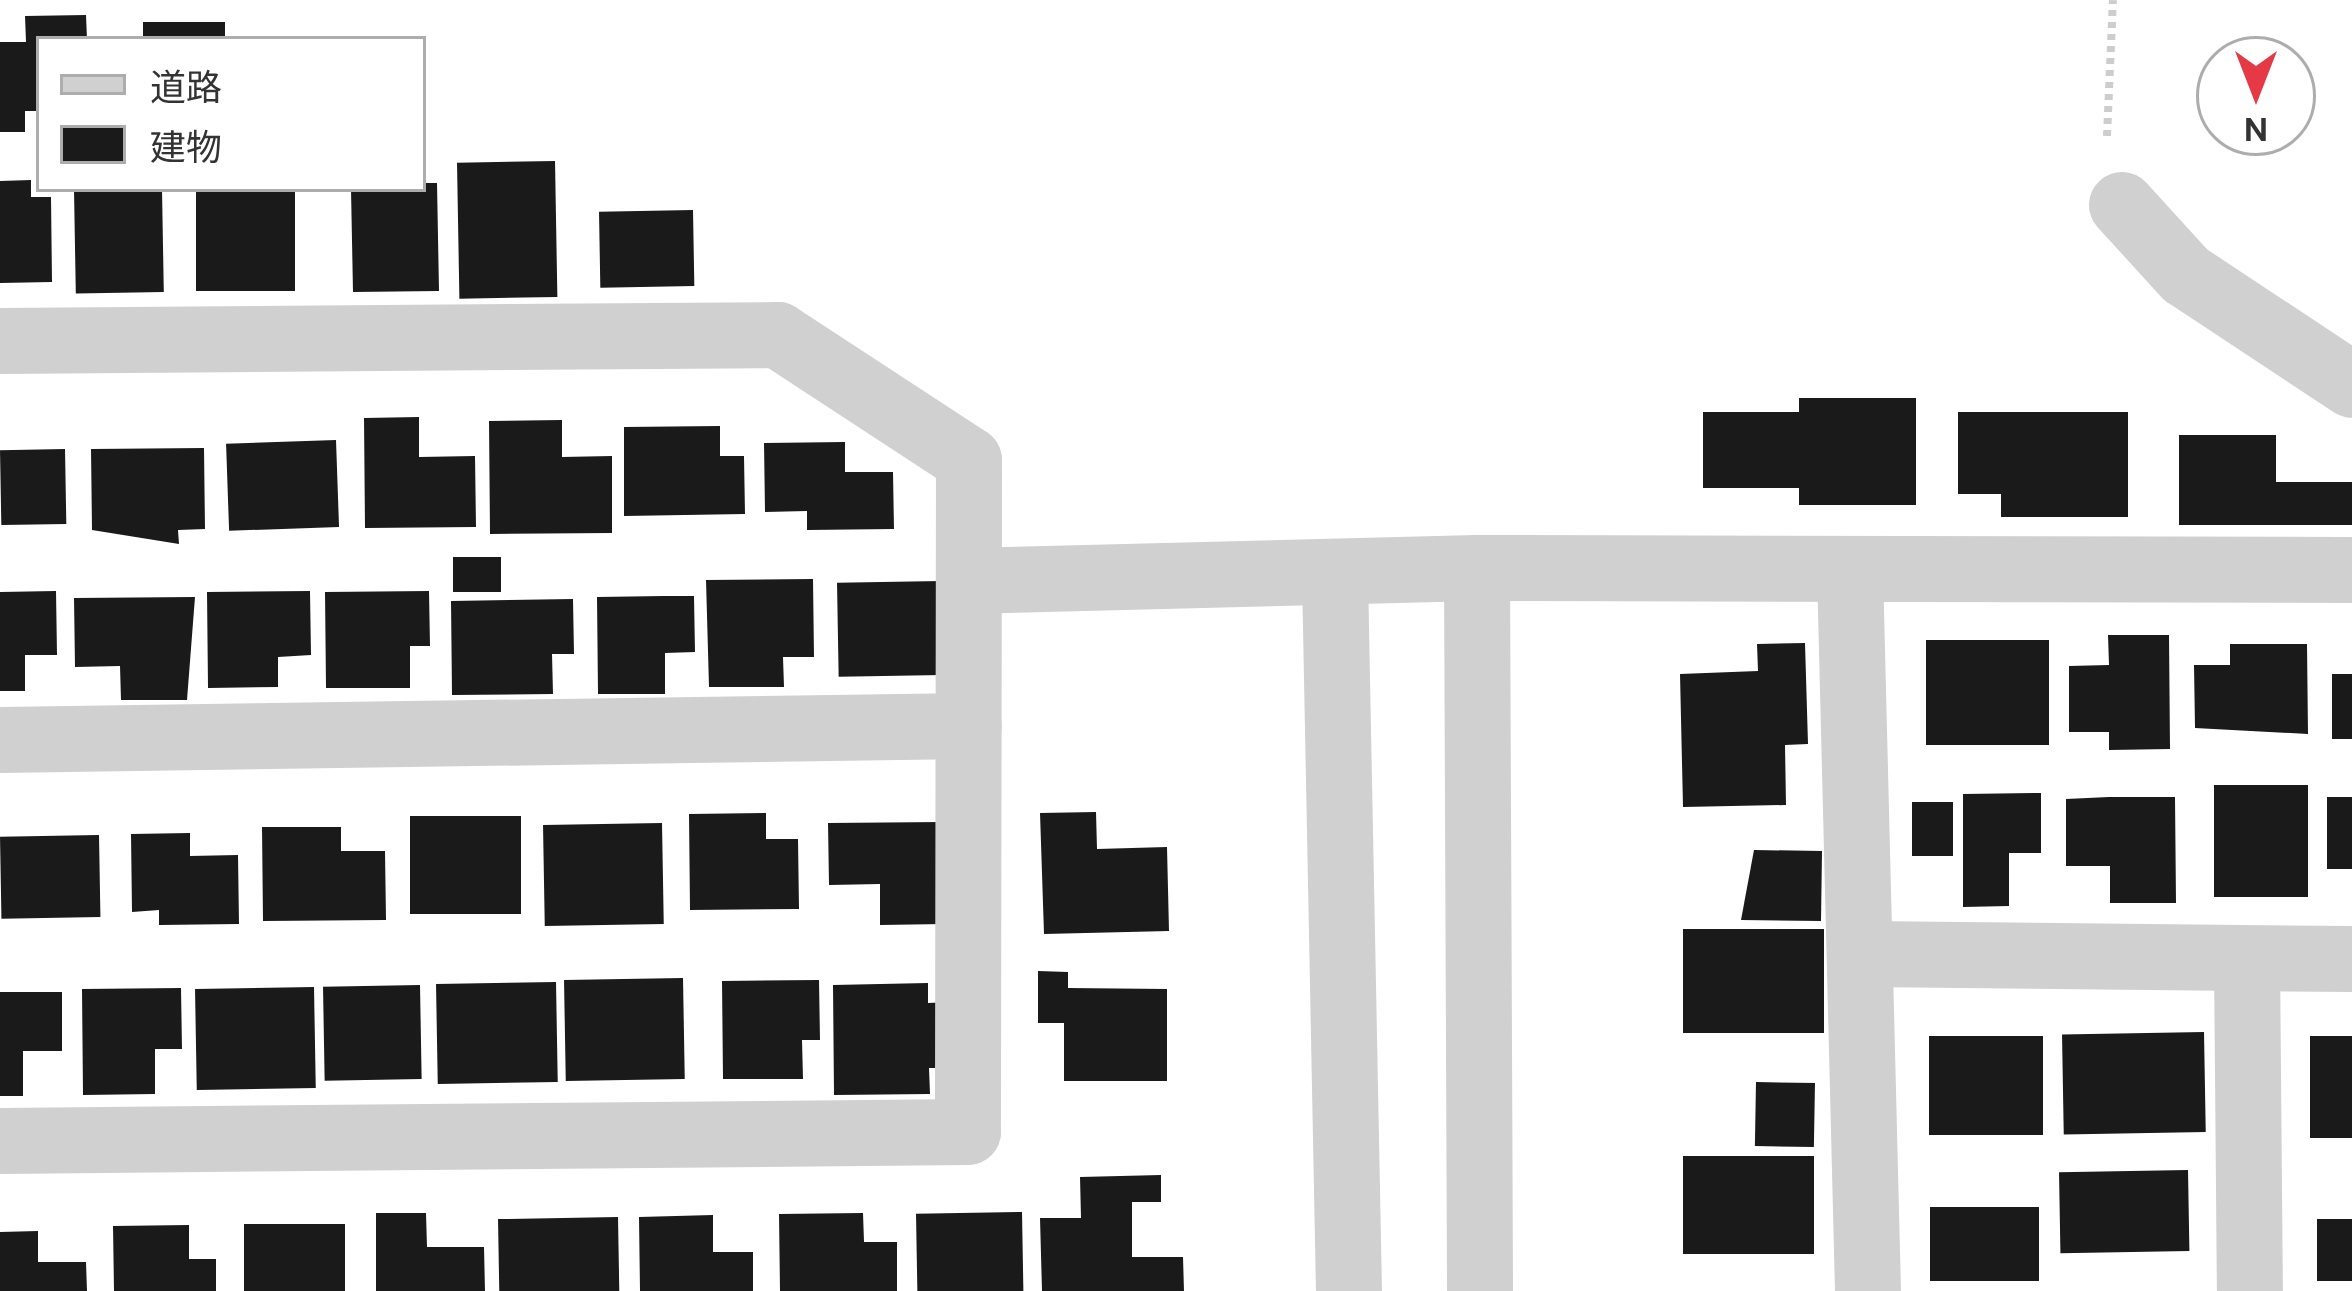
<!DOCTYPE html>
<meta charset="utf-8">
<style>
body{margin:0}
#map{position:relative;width:2352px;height:1291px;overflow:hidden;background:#fff;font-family:"DM Sans","Noto Sans JP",sans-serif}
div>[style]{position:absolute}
.building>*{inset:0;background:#1a1a1a;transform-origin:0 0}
.path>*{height:8px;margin-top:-4px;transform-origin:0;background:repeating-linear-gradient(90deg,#cdcdcd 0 6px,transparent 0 12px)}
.minor>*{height:66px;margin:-33px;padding:0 33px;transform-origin:33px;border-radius:33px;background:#d0d0d0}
span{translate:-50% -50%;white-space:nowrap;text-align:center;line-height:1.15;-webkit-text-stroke:12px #fff;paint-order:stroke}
.legend{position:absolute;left:36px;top:36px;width:390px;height:156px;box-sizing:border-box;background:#fff;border:3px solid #adadad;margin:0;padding:15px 21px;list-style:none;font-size:36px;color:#333}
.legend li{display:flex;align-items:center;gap:24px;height:60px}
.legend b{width:60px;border:3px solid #adadad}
.north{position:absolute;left:2196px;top:36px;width:120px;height:120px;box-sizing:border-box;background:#fff;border:3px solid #adadad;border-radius:50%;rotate:180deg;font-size:33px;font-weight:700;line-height:48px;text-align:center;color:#333}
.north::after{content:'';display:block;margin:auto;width:42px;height:54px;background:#e63946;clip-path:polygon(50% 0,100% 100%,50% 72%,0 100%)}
</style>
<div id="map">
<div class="building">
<div style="clip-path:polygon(86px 15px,87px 39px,39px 39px,39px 111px,25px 111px,25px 132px,0 132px,0 42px,26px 42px,25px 16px)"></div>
<div style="left:225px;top:22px;width:17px;height:82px;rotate:90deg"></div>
<div style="left:555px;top:161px;width:136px;height:98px;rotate:89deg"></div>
<div style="clip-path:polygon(31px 180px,31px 197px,51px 197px,52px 282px,0 283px,0 181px)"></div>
<div style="clip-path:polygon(423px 183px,437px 183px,439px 291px,353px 292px,351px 189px)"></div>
<div style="left:162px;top:189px;width:103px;height:88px;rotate:89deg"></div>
<div style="left:196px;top:189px;width:99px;height:102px"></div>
<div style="left:693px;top:210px;width:76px;height:94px;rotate:89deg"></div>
<div style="clip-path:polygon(1799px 398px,1916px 398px,1916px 505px,1799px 505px,1799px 488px,1703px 488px,1703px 412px,1799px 412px)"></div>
<div style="clip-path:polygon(1958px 412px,2128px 412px,2128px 517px,2001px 517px,2001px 494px,1958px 494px)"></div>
<div style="clip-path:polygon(419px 417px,419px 457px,475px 456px,476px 527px,365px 528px,364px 418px)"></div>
<div style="clip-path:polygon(562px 420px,562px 457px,612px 456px,612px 533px,490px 534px,489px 421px)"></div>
<div style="clip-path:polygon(720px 426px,720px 456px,744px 456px,745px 514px,624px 516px,624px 427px)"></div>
<div style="clip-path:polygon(2179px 435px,2276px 435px,2276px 482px,2352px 482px,2352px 525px,2179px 525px)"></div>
<div style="left:336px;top:440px;width:87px;height:110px;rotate:88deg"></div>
<div style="clip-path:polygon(845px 442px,845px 472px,893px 472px,894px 529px,807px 530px,807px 511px,765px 512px,764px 443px)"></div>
<div style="clip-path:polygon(204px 448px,205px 529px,178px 530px,179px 544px,92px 530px,91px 449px)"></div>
<div style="left:65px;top:449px;width:75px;height:65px;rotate:89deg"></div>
<div style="left:453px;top:557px;width:48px;height:35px"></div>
<div style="clip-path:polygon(813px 579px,814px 657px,783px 657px,784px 687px,709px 687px,706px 580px)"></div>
<div style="left:941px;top:581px;width:94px;height:104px;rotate:89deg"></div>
<div style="clip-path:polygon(56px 591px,57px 655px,25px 655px,25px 691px,0 691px,0 592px)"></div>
<div style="clip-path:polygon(310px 591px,311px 655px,278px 657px,278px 687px,208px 688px,207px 592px)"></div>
<div style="clip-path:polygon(429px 591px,430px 646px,410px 646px,410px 688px,326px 688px,325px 592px)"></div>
<div style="clip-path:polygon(664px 596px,694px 596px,695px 652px,665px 653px,665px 694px,598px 694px,597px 597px)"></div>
<div style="clip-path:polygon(195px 597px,187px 700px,121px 700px,120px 666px,75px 667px,74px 598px)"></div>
<div style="clip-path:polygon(573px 599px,574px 654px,552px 654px,553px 694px,452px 695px,451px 601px)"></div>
<div style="clip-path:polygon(2108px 635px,2169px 635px,2170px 749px,2109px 750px,2109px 732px,2069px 732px,2069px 666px,2109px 665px)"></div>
<div style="left:1926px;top:640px;width:123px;height:105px"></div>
<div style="clip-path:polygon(1805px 643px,1808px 744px,1785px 745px,1786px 805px,1683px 807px,1680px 674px,1758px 671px,1757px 644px)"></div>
<div style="clip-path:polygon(2230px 644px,2307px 644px,2308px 734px,2195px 728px,2194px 665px,2230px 665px)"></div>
<div style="left:2332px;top:674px;width:20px;height:65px"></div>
<div style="left:2214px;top:785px;width:94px;height:112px"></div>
<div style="clip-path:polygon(2041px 793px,2041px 853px,2009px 853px,2009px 906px,1963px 907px,1963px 794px)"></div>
<div style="clip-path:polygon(2109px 797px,2175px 797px,2176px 903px,2110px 903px,2110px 866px,2066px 866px,2066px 799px)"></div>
<div style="left:2327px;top:797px;width:25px;height:72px"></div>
<div style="left:1953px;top:802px;width:54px;height:41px;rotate:90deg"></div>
<div style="clip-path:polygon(1096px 812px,1097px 849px,1167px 847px,1169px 931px,1044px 934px,1040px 813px)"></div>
<div style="clip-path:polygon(766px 813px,766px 839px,798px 839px,799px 909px,690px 910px,689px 814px)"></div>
<div style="left:521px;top:816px;width:98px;height:111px;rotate:90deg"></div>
<div style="clip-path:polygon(942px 822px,944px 924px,880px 925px,880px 884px,829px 885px,828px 823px)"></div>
<div style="left:662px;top:823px;width:101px;height:119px;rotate:89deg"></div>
<div style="clip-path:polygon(262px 827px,341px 827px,341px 851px,385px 851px,386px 920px,263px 921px)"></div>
<div style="clip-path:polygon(190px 833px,190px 856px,238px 855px,239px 924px,159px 925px,159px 910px,132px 912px,131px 834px)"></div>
<div style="left:99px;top:835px;width:82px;height:99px;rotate:89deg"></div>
<div style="clip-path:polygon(1754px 850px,1822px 851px,1821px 921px,1741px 920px)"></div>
<div style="left:1683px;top:929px;width:141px;height:104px"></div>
<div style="clip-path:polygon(1038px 971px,1068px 972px,1068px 988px,1167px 989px,1167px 1081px,1064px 1081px,1064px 1023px,1038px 1023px)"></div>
<div style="left:683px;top:978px;width:101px;height:119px;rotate:89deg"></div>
<div style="clip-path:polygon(819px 980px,820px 1040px,802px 1040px,803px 1079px,723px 1079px,722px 981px)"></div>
<div style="left:556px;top:982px;width:100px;height:120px;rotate:89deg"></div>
<div style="clip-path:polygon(928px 983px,928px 1003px,950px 1002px,951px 1068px,929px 1068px,930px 1094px,834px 1095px,833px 985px)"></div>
<div style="left:420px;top:985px;width:94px;height:97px;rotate:89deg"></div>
<div style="left:314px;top:987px;width:101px;height:119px;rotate:89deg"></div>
<div style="clip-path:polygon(181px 988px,182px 1049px,155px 1049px,155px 1094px,83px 1095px,82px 989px)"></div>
<div style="clip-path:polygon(0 992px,62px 992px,62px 1051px,23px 1051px,23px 1096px,0 1096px)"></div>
<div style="left:2204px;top:1032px;width:100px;height:142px;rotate:89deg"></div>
<div style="left:1929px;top:1036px;width:114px;height:99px"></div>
<div style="left:2352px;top:1036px;width:102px;height:42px;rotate:90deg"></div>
<div style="left:1756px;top:1082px;width:59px;height:64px;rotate:1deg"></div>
<div style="left:1683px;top:1156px;width:131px;height:98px"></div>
<div style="left:2188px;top:1170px;width:81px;height:129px;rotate:89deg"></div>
<div style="clip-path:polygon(1161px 1175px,1161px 1202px,1132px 1202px,1132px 1257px,1183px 1257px,1184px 1291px,1042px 1291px,1040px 1218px,1081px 1218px,1080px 1177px)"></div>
<div style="left:2039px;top:1207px;width:74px;height:109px;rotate:90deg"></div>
<div style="left:1022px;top:1212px;width:79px;height:106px;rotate:89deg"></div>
<div style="clip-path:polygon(376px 1213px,426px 1213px,427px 1247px,484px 1247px,485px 1291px,376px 1291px)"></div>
<div style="clip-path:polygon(863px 1213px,864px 1242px,897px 1242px,897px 1291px,780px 1291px,779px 1214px)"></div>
<div style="clip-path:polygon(713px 1215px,713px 1252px,753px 1252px,753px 1291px,640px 1291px,639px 1217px)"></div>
<div style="left:618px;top:1217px;width:74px;height:120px;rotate:89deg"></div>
<div style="left:2317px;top:1219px;width:35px;height:62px"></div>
<div style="left:345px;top:1224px;width:67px;height:101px;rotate:90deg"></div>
<div style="clip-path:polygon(189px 1225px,189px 1259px,216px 1259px,216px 1291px,114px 1291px,113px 1226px)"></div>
<div style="clip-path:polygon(38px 1231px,38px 1262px,86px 1262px,87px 1291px,0 1291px,0 1232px)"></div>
</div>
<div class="path">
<div style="left:2107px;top:136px;width:136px;rotate:-87.5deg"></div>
</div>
<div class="minor">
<div style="left:2122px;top:205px;width:95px;rotate:47.6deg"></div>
<div style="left:2186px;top:275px;width:199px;rotate:33.5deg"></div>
<div style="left:0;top:341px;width:778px;rotate:-0.44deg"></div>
<div style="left:778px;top:335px;width:228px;rotate:33.2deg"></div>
<div style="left:969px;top:460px;width:672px;rotate:90.09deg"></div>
<div style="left:968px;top:1132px;width:968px;rotate:179.47deg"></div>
<div style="left:1477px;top:568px;width:723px;rotate:89.76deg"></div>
<div style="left:1850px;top:570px;width:721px;rotate:88.57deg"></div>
<div style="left:1335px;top:576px;width:715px;rotate:88.88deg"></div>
<div style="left:969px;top:581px;width:508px;rotate:-1.47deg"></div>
<div style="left:1477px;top:568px;width:875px;rotate:0.13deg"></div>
<div style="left:0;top:740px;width:969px;rotate:-0.83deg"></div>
<div style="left:1865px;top:954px;width:487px;rotate:0.6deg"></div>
<div style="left:2247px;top:959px;width:332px;rotate:89.5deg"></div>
</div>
<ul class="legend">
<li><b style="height:15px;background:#d0d0d0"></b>道路</li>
<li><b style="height:33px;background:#1a1a1a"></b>建物</li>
</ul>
<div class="north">N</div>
</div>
